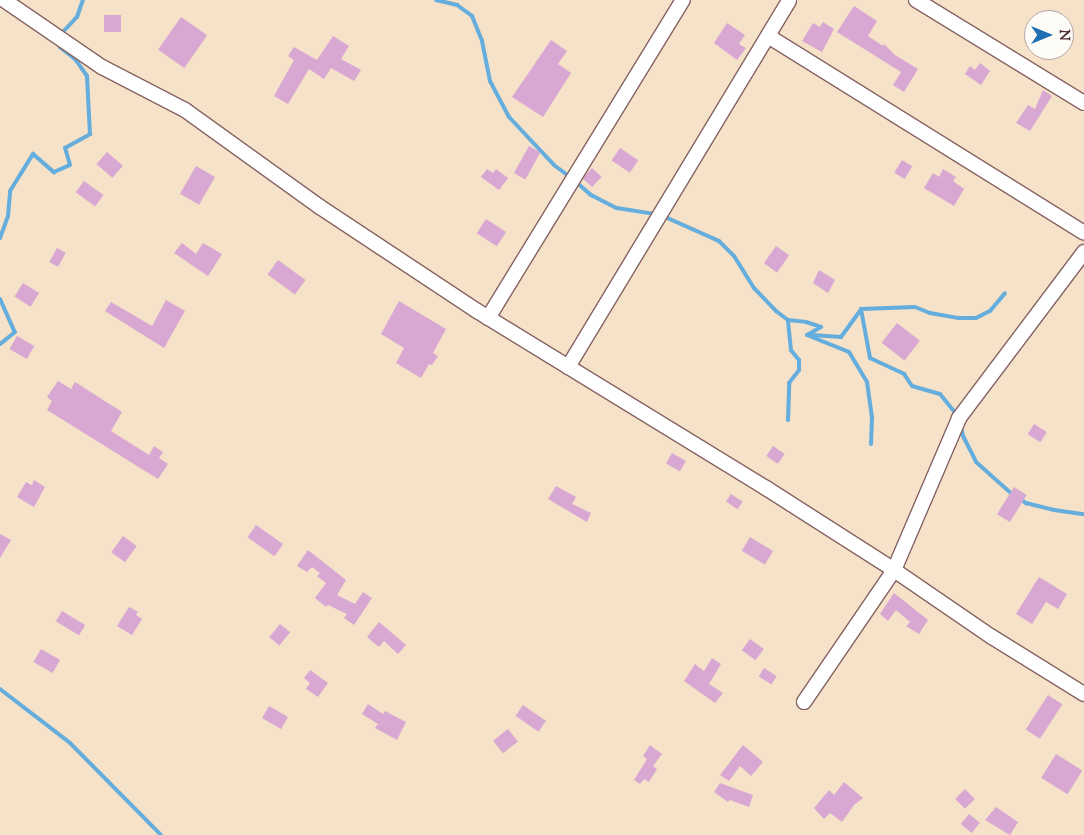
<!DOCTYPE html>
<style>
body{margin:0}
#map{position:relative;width:1084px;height:835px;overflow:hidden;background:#f5e2c9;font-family:"Sorts Mill Goudy",serif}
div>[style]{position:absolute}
.stream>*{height:4px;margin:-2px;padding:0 2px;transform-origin:2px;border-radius:2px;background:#65addc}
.building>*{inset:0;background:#d8a7d2;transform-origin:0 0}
.roads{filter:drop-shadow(1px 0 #866362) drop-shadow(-1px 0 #866362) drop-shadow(0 1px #866362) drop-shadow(0 -1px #866362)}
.street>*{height:14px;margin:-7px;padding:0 7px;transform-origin:7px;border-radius:7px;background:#fff}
span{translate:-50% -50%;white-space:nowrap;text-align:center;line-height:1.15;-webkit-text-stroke:5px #fdfcf7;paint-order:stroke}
.north{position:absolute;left:1024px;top:10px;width:50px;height:50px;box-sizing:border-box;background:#fdfcf7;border:1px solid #b5a4a5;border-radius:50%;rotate:90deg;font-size:14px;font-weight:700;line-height:20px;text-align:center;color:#4a1f2b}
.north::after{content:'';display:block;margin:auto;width:18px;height:22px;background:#1f6fb2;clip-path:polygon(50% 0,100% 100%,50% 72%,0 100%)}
</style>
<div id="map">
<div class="stream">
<div style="left:436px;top:0;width:22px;rotate:13deg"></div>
<div style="left:457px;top:5px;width:19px;rotate:36deg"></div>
<div style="left:472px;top:16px;width:27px;rotate:68deg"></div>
<div style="left:482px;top:41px;width:41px;rotate:78.7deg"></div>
<div style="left:490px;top:81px;width:41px;rotate:62.2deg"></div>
<div style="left:509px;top:117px;width:66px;rotate:46.8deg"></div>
<div style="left:554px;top:165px;width:21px;rotate:37deg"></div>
<div style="left:61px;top:34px;width:23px;rotate:-47deg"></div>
<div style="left:77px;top:17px;width:18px;rotate:-71deg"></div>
<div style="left:576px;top:182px;width:20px;rotate:41deg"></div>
<div style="left:591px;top:195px;width:29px;rotate:27deg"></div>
<div style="left:617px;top:208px;width:39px;rotate:9deg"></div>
<div style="left:663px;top:216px;width:61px;rotate:24.1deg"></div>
<div style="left:719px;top:241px;width:21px;rotate:45deg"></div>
<div style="left:734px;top:256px;width:38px;rotate:58deg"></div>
<div style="left:754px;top:288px;width:32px;rotate:46deg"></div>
<div style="left:776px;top:311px;width:15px;rotate:37deg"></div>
<div style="left:788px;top:320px;width:18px;rotate:6deg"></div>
<div style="left:806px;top:322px;width:16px;rotate:18deg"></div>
<div style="left:821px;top:327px;width:16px;rotate:150deg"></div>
<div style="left:807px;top:335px;width:45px;rotate:22deg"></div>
<div style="left:849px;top:352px;width:35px;rotate:59deg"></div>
<div style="left:867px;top:382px;width:34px;rotate:82deg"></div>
<div style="left:872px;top:416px;width:28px;rotate:92deg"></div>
<div style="left:0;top:238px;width:23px;rotate:-70deg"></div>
<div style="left:8px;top:216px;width:25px;rotate:-85deg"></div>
<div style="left:10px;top:191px;width:44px;rotate:-58.1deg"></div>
<div style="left:33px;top:154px;width:28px;rotate:41deg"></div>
<div style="left:54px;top:172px;width:17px;rotate:-24deg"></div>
<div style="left:70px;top:165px;width:18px;rotate:-106deg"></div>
<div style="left:65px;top:148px;width:29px;rotate:-29deg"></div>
<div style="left:90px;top:134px;width:58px;rotate:-93deg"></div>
<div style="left:87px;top:76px;width:19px;rotate:-125deg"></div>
<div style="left:76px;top:60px;width:21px;rotate:-141deg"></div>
<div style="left:60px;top:47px;width:4px;rotate:-104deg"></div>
<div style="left:0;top:299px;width:36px;rotate:66deg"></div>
<div style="left:15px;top:332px;width:19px;rotate:141deg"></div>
<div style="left:861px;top:309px;width:54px;rotate:-2.1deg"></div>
<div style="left:915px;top:307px;width:16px;rotate:22deg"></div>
<div style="left:930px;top:313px;width:28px;rotate:10deg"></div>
<div style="left:958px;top:318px;width:18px"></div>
<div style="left:976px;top:318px;width:16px;rotate:-27deg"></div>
<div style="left:990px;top:311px;width:23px;rotate:-50deg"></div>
<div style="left:812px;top:335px;width:29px;rotate:4deg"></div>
<div style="left:841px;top:337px;width:34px;rotate:-54deg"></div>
<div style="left:861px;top:309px;width:50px;rotate:79.6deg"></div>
<div style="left:870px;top:358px;width:38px;rotate:25deg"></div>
<div style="left:904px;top:374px;width:14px;rotate:56deg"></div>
<div style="left:912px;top:386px;width:29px;rotate:16deg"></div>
<div style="left:940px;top:394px;width:27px;rotate:51deg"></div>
<div style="left:788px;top:420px;width:37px;rotate:-88deg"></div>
<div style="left:789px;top:383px;width:16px;rotate:-52deg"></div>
<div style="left:799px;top:370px;width:10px;rotate:-90deg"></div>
<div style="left:799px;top:360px;width:13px;rotate:-129deg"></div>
<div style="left:791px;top:350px;width:30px;rotate:-96deg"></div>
<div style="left:961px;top:427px;width:9px;rotate:77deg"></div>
<div style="left:963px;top:436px;width:29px;rotate:63deg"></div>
<div style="left:976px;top:462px;width:50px;rotate:41.7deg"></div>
<div style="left:1019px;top:498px;width:9px;rotate:36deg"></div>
<div style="left:1026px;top:503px;width:29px;rotate:14deg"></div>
<div style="left:1054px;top:510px;width:30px;rotate:8deg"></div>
<div style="left:0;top:689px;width:88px;rotate:37.6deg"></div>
<div style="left:70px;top:743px;width:129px;rotate:45.3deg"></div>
</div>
<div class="building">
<div style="clip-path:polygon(854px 6px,877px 21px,868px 36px,883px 46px,884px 44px,895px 55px,918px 69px,904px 92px,893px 85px,901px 72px,837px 32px)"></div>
<div style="left:104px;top:15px;width:17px;height:17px"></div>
<div style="left:181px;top:17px;width:32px;height:40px;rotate:35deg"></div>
<div style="clip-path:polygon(823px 22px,834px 29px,822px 52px,802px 41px,813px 23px,820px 27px)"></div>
<div style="clip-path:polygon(727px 23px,745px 35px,739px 44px,746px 48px,737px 60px,714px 43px)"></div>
<div style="clip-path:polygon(333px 36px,349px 46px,341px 59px,361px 70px,354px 81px,331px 68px,324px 79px,309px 69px,288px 104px,274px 96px,294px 60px,288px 56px,294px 47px,317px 60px)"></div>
<div style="clip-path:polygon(551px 40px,567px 51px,558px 64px,571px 73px,543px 117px,512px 97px)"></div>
<div style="clip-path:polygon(980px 63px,990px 71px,981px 85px,965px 74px,970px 66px,975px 70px)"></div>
<div style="clip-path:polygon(1043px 90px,1052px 96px,1030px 131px,1016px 123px,1028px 105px,1035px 109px)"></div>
<div style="left:529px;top:146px;width:13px;height:31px;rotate:29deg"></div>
<div style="left:620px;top:148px;width:22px;height:15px;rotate:34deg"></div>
<div style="left:107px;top:152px;width:21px;height:16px;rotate:41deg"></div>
<div style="left:902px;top:160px;width:12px;height:15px;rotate:31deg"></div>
<div style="left:196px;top:166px;width:22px;height:32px;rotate:30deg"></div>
<div style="left:592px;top:168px;width:13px;height:14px;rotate:42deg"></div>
<div style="clip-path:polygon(487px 169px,493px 173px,496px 169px,508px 178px,499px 190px,481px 177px)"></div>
<div style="clip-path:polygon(943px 169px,956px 177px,953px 181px,964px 189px,954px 206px,924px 188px,933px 173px,939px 177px)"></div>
<div style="left:84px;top:181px;width:24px;height:14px;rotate:36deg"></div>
<div style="left:486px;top:219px;width:24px;height:17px;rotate:33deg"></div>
<div style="clip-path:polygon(182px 243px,196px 254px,203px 243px,222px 254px,208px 276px,174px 253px)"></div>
<div style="left:776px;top:246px;width:16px;height:21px;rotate:35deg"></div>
<div style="left:57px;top:248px;width:10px;height:16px;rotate:29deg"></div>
<div style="left:278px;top:260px;width:34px;height:18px;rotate:36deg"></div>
<div style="clip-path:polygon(819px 270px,835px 280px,828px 293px,813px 283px)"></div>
<div style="left:23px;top:283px;width:19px;height:16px;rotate:32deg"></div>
<div style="clip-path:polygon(166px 300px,185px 311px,164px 348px,105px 311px,111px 302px,152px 326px)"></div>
<div style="clip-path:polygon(399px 301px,446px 329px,433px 353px,438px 356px,432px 365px,429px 364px,421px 378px,396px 363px,404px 348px,381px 334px)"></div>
<div style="left:897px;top:323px;width:29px;height:25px;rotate:38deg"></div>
<div style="left:17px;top:336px;width:20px;height:15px;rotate:30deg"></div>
<div style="clip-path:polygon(58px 381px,71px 389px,75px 382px,122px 412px,111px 431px,149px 455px,154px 446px,163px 452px,159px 458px,168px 464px,158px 479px,47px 410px,52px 401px,47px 397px)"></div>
<div style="left:1034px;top:424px;width:15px;height:12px;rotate:32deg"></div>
<div style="left:773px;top:446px;width:14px;height:12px;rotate:34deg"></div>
<div style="left:672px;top:453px;width:16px;height:12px;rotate:30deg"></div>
<div style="clip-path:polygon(34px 480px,45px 487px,34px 507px,17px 497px,26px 482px,32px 485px)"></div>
<div style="clip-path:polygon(556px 486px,576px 497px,572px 504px,591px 513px,587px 522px,548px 499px)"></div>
<div style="left:1014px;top:487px;width:15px;height:32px;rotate:32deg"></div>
<div style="left:731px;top:494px;width:14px;height:9px;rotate:34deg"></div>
<div style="left:256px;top:525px;width:33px;height:15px;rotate:35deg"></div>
<div style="clip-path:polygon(0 534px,11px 540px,0 558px)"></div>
<div style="left:123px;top:536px;width:17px;height:20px;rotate:36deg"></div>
<div style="left:750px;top:537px;width:27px;height:16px;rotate:31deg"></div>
<div style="clip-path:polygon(308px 550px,346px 580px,337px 595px,355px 604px,363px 592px,372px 598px,354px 625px,344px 618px,347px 614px,328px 605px,326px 607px,315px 598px,326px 583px,317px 576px,320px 573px,312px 567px,307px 572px,297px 566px)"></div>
<div style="clip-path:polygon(1039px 577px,1067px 594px,1058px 609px,1046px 602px,1032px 624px,1016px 614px)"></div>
<div style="clip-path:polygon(894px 593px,928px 620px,919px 634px,906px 626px,910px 622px,896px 610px,888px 621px,880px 614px)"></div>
<div style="clip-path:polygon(129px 607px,138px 612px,136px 615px,142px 619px,132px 635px,117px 626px)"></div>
<div style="left:62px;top:611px;width:27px;height:12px;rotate:31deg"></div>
<div style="clip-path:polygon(379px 622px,406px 645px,398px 654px,384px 641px,379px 647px,367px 637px)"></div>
<div style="left:280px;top:624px;width:13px;height:17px;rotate:39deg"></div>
<div style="left:750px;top:639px;width:17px;height:14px;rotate:36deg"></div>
<div style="left:41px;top:649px;width:22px;height:15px;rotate:30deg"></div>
<div style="clip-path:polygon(712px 658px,721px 664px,709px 684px,723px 693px,715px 703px,684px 681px,695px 664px,704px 671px)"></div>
<div style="left:764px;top:668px;width:15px;height:10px;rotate:32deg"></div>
<div style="clip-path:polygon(310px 670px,328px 683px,318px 697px,306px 689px,310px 683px,304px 678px)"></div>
<div style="left:1048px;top:695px;width:17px;height:41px;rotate:33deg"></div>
<div style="clip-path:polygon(368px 704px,383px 714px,385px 711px,406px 722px,397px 740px,375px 728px,378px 724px,362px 714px)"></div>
<div style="left:523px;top:705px;width:28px;height:13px;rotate:35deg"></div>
<div style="left:269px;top:706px;width:22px;height:14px;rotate:30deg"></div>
<div style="left:508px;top:729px;width:16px;height:19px;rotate:52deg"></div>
<div style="clip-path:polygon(650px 745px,662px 754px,653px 766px,657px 769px,649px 782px,644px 779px,640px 784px,634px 780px,647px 759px,643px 756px)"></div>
<div style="clip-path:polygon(743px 745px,763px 762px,751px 776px,740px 766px,729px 781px,720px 775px)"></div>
<div style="left:1056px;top:754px;width:31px;height:28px;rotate:32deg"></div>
<div style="clip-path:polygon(844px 782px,863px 798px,854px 805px,842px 822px,830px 813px,824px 819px,814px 808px,829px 790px,834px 795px)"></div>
<div style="clip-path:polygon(720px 783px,753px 795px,749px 807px,730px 800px,728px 802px,714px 792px)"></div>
<div style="left:965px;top:789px;width:14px;height:14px;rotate:45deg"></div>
<div style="clip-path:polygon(996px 807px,1018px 822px,1010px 835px,985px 820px)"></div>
<div style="left:969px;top:814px;width:14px;height:13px;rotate:39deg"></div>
</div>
<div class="roads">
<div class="street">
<div style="left:4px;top:0;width:119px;rotate:34.4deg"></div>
<div style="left:102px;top:67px;width:93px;rotate:27.4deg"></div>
<div style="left:185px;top:110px;width:166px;rotate:35.7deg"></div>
<div style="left:320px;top:207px;width:188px;rotate:33.5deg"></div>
<div style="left:477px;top:311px;width:339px;rotate:31.5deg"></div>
<div style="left:766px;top:488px;width:152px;rotate:32.6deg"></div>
<div style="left:894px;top:570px;width:119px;rotate:34.4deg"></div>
<div style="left:992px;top:637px;width:108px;rotate:31.8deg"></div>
<div style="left:916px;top:0;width:197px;rotate:31.5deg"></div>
<div style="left:768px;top:36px;width:372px;rotate:31.9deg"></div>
<div style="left:488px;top:318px;width:373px;rotate:-58.5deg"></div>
<div style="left:568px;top:367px;width:428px;rotate:-58.9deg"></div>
<div style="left:804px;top:702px;width:160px;rotate:-55.7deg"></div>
<div style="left:894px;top:570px;width:165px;rotate:-66.8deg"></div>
<div style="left:959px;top:418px;width:208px;rotate:-53deg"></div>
</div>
</div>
<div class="north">N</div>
</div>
